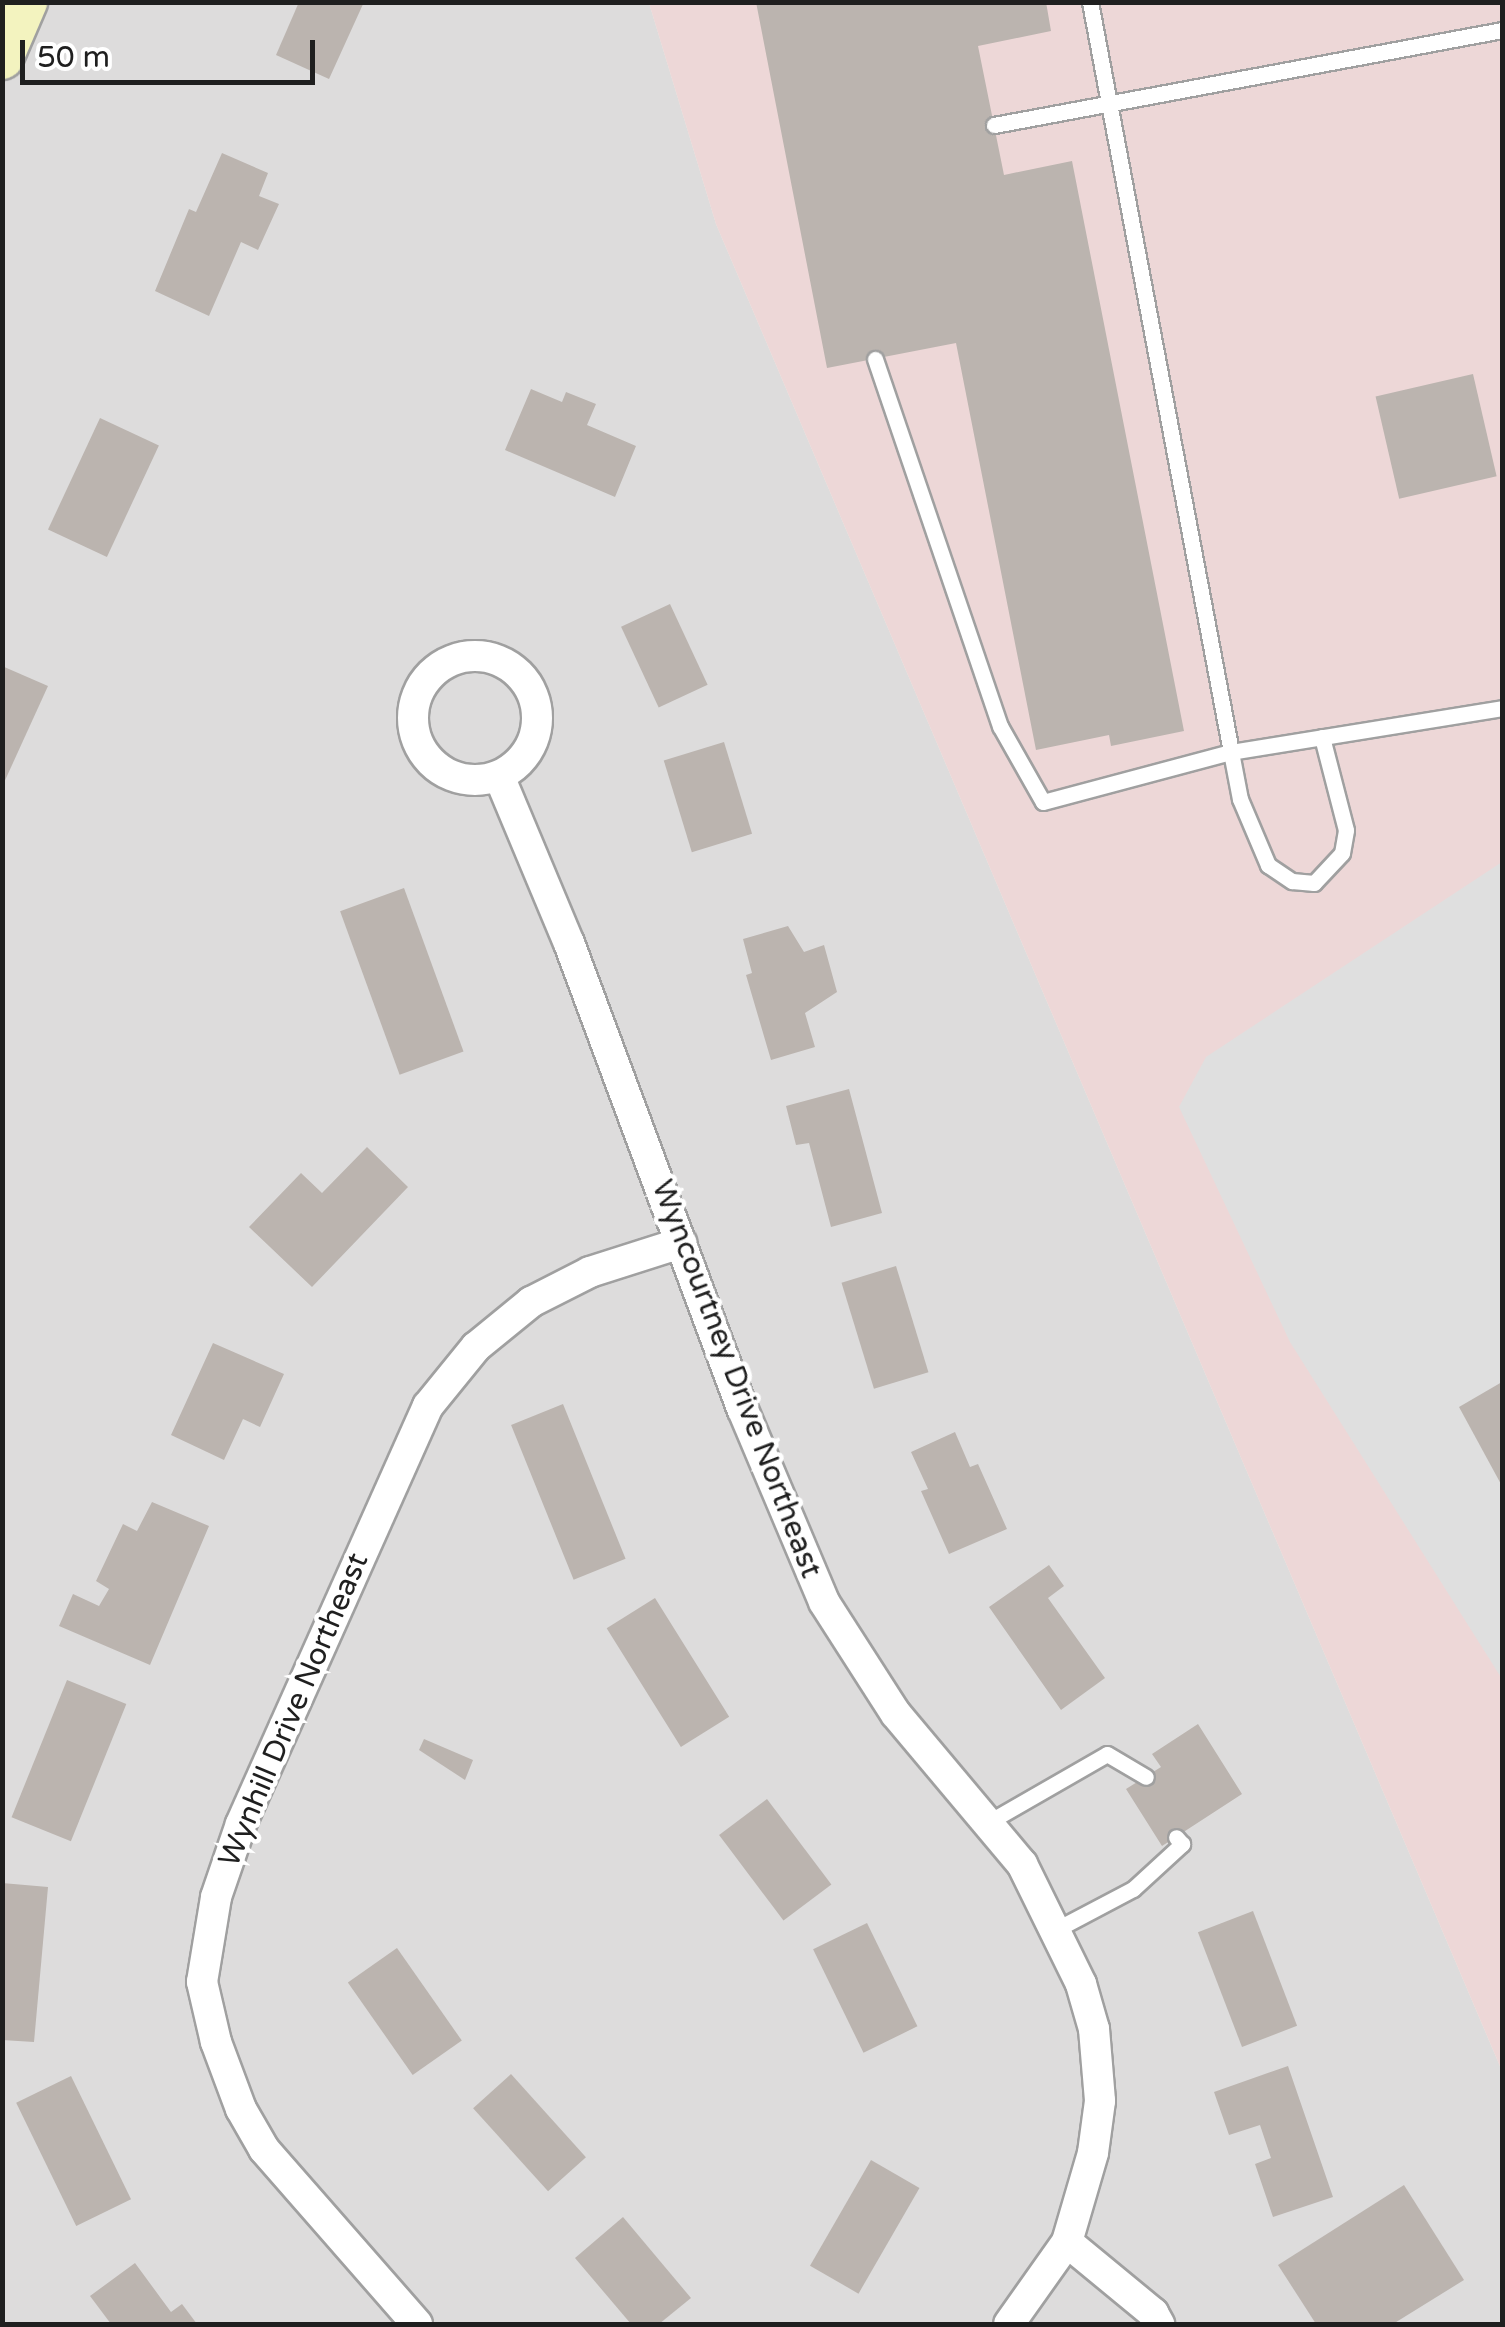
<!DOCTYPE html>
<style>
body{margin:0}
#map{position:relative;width:1505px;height:2327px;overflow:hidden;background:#eeebe6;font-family:"Varela Round",sans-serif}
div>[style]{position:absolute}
.residential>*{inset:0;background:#dddcdc}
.commercial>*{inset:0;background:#edd7d7}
.parking>*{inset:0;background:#dfdfdf}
.building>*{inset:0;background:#bbb4af;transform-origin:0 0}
.roads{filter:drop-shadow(2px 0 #a0a0a0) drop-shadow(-2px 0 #a0a0a0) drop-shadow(0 2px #a0a0a0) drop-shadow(0 -2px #a0a0a0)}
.lane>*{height:15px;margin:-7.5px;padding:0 7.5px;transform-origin:7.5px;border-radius:7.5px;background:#fff}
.street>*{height:30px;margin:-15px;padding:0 15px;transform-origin:15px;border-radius:15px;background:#fff}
.street>.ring{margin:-15px;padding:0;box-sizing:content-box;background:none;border:30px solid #fff;border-radius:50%}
.secondary>*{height:42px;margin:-21px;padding:0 21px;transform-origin:21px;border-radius:21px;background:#f3f3bf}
span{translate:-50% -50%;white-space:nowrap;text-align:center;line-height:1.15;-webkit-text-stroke:9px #fff;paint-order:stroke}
.street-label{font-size:30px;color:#1f1f1f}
.frame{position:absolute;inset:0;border:5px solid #1f1f1f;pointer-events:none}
.scale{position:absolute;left:20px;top:40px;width:295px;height:45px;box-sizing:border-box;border:5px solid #1f1f1f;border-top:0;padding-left:12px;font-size:30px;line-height:35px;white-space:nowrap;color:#1f1f1f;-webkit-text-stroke:8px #fff;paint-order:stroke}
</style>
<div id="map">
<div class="residential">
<div style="clip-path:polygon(3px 3px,649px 3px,716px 224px,1502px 2071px,1502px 2324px,3px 2324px)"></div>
</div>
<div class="commercial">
<div style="clip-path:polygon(649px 3px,1502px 3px,1502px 2071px,716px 224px)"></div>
</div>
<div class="parking">
<div style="clip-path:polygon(1502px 862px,1502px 1679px,1290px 1342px,1179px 1107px,1206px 1057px)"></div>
</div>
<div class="building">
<div style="clip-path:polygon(299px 2px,364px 2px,329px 79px,276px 55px)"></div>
<div style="clip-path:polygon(756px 2px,1046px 2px,1051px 31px,978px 46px,1004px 175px,1072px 161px,1184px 731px,1111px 746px,1109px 735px,1036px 750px,956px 343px,827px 368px)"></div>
<div style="clip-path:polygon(222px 153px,268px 173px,259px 196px,279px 204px,258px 250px,241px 242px,209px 316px,155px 291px,189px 209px,196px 212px)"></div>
<div style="left:1473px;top:374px;width:105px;height:100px;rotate:77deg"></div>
<div style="clip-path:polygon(531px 389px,562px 402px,566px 392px,596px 404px,587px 425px,636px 446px,615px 497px,505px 450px)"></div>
<div style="left:100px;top:418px;width:65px;height:123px;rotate:25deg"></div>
<div style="left:670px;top:604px;width:89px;height:54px;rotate:65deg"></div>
<div style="clip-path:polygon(2px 666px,48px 686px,2px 787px)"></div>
<div style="left:724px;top:742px;width:96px;height:63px;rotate:73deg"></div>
<div style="left:404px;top:888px;width:174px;height:68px;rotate:70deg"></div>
<div style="clip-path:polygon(788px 926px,804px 952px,824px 945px,837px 992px,805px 1013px,815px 1047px,771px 1060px,746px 975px,752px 973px,743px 939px)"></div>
<div style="clip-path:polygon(849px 1089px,882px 1213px,831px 1227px,809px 1143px,796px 1145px,786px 1106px)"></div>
<div style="clip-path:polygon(367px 1147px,408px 1187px,312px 1287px,249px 1227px,301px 1173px,322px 1193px)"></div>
<div style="left:896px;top:1266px;width:111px;height:57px;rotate:73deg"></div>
<div style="clip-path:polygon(213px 1343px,284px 1374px,260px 1427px,243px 1419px,224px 1460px,171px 1435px)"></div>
<div style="clip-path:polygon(1502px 1382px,1502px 1486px,1459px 1407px)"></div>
<div style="left:563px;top:1404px;width:167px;height:56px;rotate:68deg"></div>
<div style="clip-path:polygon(955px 1432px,970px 1467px,978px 1464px,1007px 1529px,949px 1554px,921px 1491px,928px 1489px,911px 1452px)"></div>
<div style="clip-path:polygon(152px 1502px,209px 1526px,150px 1665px,59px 1626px,73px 1594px,99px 1606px,109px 1589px,96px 1581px,123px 1524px,137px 1531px)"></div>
<div style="clip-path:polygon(1049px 1565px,1064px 1586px,1048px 1598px,1105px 1678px,1061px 1710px,989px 1607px)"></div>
<div style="left:655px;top:1598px;width:140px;height:57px;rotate:58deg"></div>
<div style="left:67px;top:1680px;width:64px;height:148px;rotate:22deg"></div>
<div style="clip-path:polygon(1198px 1724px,1242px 1794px,1162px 1846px,1126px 1789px,1161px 1767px,1152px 1754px)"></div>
<div style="clip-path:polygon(424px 1739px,473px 1760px,465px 1780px,419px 1750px)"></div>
<div style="left:767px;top:1799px;width:107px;height:60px;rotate:53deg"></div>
<div style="clip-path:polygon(2px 1883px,48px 1887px,34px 2042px,2px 2040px)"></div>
<div style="left:1253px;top:1911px;width:123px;height:59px;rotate:69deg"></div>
<div style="left:867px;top:1923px;width:115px;height:60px;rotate:64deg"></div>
<div style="left:397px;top:1948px;width:113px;height:60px;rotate:55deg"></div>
<div style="clip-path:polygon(1288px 2066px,1333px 2197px,1273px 2217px,1255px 2164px,1271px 2158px,1260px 2125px,1229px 2135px,1214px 2092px)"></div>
<div style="left:511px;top:2074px;width:112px;height:51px;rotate:48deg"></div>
<div style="left:71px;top:2076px;width:137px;height:61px;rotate:64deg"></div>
<div style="left:871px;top:2160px;width:56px;height:122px;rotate:30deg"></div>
<div style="clip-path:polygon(1404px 2185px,1464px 2280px,1393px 2324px,1316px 2324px,1278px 2265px)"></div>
<div style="clip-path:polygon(623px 2217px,691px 2298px,659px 2324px,631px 2324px,575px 2258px)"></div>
<div style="clip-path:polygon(135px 2263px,171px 2312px,182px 2304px,197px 2324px,111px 2324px,90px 2296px)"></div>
</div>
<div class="roads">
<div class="lane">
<div style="left:1090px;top:2px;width:763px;rotate:79.35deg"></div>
<div style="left:1231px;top:752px;width:275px;rotate:-9.2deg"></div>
<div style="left:994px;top:125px;width:517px;rotate:-10.59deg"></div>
<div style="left:875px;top:359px;width:388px;rotate:71.2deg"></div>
<div style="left:1000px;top:726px;width:87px;rotate:60.5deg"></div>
<div style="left:1043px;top:802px;width:195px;rotate:-14.9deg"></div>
<div style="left:1231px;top:752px;width:48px;rotate:79.2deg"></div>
<div style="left:1240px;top:799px;width:72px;rotate:67deg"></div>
<div style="left:1268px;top:865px;width:29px;rotate:34deg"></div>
<div style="left:1292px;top:881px;width:22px;rotate:5deg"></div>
<div style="left:1314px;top:883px;width:41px;rotate:-47deg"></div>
<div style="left:1342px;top:853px;width:23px;rotate:-80deg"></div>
<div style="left:1346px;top:830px;width:96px;rotate:-104.5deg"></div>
<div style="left:987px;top:1823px;width:138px;rotate:-29.9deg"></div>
<div style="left:1107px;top:1754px;width:45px;rotate:30.5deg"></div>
<div style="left:1057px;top:1929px;width:86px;rotate:-27.8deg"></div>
<div style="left:1133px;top:1889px;width:67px;rotate:-42.6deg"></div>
<div style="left:1182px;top:1844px;width:9px;rotate:-131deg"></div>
</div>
<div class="street">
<div class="ring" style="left:413px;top:656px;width:94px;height:94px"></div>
<div style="left:499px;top:776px;width:181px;rotate:67.3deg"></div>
<div style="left:569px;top:943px;width:498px;rotate:69.6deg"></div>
<div style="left:743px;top:1410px;width:208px;rotate:67.1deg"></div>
<div style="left:824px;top:1602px;width:133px;rotate:57.3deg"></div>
<div style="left:896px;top:1714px;width:196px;rotate:50deg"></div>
<div style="left:1022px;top:1864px;width:134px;rotate:63.8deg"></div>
<div style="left:1081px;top:1984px;width:47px;rotate:73.9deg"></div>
<div style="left:1094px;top:2029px;width:72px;rotate:85.2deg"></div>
<div style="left:1100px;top:2101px;width:52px;rotate:97.7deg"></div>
<div style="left:1093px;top:2153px;width:93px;rotate:106.3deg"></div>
<div style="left:1067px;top:2242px;width:100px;rotate:125.3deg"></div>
<div style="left:1067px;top:2242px;width:112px;rotate:39.5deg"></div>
<div style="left:1153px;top:2313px;width:13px;rotate:61deg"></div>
<div style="left:417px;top:2324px;width:232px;rotate:-131.2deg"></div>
<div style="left:264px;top:2149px;width:46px;rotate:-119.9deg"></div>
<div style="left:241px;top:2109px;width:72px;rotate:-110.5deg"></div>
<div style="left:216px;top:2042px;width:62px;rotate:-103.1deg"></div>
<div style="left:202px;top:1982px;width:86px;rotate:-80.6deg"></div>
<div style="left:216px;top:1897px;width:77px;rotate:-71.1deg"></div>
<div style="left:241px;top:1824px;width:458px;rotate:-65.9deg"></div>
<div style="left:428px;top:1406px;width:76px;rotate:-50.9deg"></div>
<div style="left:476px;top:1347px;width:71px;rotate:-39.3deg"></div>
<div style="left:531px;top:1302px;width:66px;rotate:-27deg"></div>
<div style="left:590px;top:1272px;width:96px;rotate:-17.7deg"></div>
</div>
<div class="secondary">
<div style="left:2px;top:58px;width:61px;rotate:-66.8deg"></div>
</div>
</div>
<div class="street-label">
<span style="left:736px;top:1379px;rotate:69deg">Wyncourtney Drive Northeast</span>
<span style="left:294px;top:1710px;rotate:-67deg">Wynhill Drive Northeast</span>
</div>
<div class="frame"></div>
<div class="scale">50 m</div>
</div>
